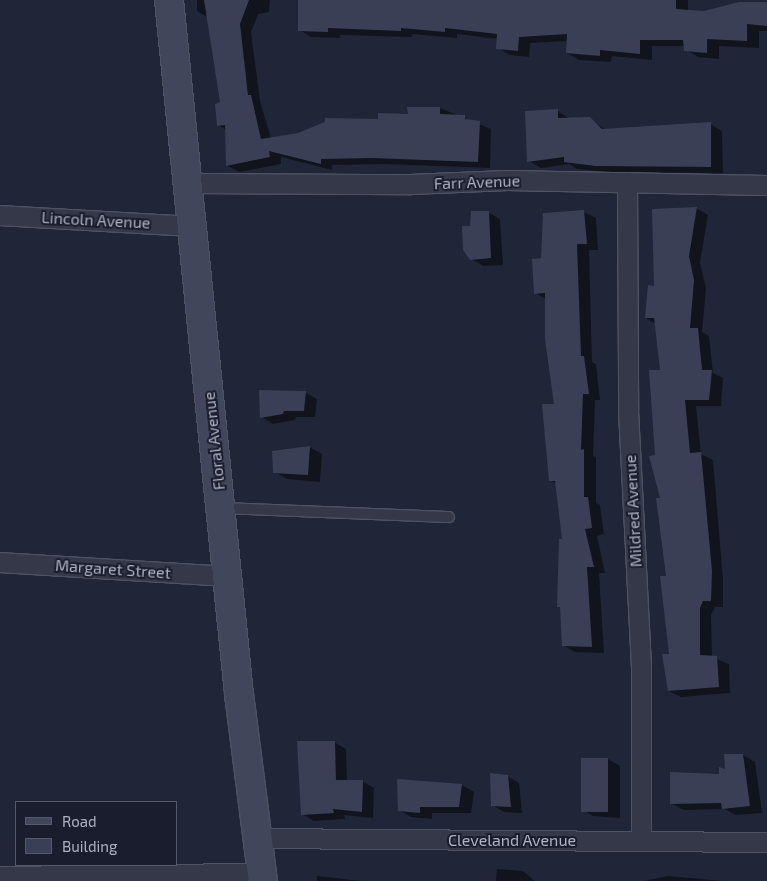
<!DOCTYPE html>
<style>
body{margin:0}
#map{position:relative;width:767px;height:881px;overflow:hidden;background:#212538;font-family:"Exo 2",sans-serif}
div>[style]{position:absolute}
.shadow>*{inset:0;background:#0007}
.building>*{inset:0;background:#3a3f56;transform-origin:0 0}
.roads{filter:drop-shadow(1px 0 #4f5263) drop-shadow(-1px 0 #4f5263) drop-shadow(0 1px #4f5263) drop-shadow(0 -1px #4f5263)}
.lane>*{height:10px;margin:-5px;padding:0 5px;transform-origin:5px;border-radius:5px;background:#343849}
.street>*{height:19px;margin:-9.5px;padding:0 9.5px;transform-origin:9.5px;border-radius:9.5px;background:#343849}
.secondary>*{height:28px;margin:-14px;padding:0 14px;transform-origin:14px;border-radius:14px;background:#42465b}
span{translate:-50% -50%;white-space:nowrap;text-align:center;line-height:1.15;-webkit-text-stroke:4px #1a1d2d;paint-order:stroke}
.street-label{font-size:16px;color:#afb2c5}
.legend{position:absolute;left:15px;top:801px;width:162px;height:65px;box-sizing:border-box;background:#1a1d2d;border:1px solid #56596a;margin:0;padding:6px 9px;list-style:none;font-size:15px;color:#afb2c5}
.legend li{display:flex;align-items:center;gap:10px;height:25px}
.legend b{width:25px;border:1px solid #56596a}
</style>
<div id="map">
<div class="shadow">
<div style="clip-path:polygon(197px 0,270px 0,269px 12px,258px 14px,251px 32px,260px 101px,271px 138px,440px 108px,491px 129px,490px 168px,384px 164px,332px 165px,332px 170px,281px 157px,281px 164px,239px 172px,228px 166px,226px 130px,218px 125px,221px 103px,207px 17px,197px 11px)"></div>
<div style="clip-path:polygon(299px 0,688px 0,688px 11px,704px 12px,767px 3px,767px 31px,759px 31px,759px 48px,719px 46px,719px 59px,698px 57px,686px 50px,685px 46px,652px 46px,652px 60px,612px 56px,611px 62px,579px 60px,567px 53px,568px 41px,530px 43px,529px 57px,510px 55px,498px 48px,498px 39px,457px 34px,457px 38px,412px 34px,412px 37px,340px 35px,340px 38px,311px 37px,300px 30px)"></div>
<div style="clip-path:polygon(558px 111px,570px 119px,590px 119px,606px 130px,710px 124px,722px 131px,723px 173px,608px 172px,577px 169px,569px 164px,541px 168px,529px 161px,526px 112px)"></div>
<div style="clip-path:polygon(696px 208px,708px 215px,700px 263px,706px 288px,702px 332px,709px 336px,713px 373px,723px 378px,721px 406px,696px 406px,701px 454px,713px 460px,723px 579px,723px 607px,715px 607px,711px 615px,712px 657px,729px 664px,730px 693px,681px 697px,669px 691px,668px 577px,656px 456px,661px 371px,656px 324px,646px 318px,655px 287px)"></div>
<div style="clip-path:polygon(488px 212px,500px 219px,503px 265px,483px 266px,471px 259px,471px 227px)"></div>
<div style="clip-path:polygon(584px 212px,596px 218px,598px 250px,589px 250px,592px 362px,596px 364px,600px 400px,595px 400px,593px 456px,596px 457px,596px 503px,600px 505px,604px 534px,597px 536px,605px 573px,599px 573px,604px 653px,575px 652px,563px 645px,561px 608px,558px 606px,564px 540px,557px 484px,550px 480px,555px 406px,546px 299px,535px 293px,542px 259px)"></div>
<div style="clip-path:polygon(306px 393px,317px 399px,315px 417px,296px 417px,295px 420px,273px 424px,261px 417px)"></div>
<div style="clip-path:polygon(310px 447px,322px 454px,320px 482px,287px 479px,275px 472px)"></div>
<div style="clip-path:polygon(334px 742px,346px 749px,347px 781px,362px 781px,374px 788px,373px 818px,344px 815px,345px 819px,314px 821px,302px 814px)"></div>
<div style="clip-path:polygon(743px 755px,755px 762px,762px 813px,735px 815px,725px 809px,684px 810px,672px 804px,721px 775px)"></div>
<div style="clip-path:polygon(608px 759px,620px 766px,620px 818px,593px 816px,582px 809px,583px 761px)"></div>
<div style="clip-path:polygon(507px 776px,519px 783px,522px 813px,504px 812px,492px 805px)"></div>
<div style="clip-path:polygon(462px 785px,474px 792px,471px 813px,432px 813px,432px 819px,411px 817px,399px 810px)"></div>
<div style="clip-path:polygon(497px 869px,523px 871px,535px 881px,412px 881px,496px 881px)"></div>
<div style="clip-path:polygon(317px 876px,362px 881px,317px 881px)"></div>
<div style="clip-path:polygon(668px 876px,723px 881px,644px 881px)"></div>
</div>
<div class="building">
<div style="clip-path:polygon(204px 0,249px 0,240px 24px,248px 95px,251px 95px,261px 139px,298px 133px,325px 122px,325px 118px,378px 119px,378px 113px,408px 114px,407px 107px,440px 107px,440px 114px,465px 115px,465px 119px,480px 121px,478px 162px,372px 158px,321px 159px,321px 164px,269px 151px,270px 157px,226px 166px,225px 125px,217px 126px,215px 104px,220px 102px)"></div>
<div style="clip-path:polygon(298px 0,676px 0,676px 9px,704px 11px,739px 2px,767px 2px,767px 26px,747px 24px,747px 41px,707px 39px,707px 53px,684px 51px,683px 40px,640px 40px,640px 54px,600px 50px,600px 56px,566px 53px,567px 34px,519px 37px,518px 51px,496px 49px,497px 34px,445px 28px,445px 32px,401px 28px,401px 31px,328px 28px,328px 32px,298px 31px)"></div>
<div style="clip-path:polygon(558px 109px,558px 118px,590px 117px,602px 129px,711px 122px,711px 167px,595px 166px,564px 162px,564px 157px,527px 162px,525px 111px)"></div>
<div style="clip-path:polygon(697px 207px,689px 256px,694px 280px,690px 328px,698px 328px,702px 370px,712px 370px,709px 400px,685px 400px,690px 453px,701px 452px,712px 571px,711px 601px,703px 601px,700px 608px,700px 655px,717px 656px,719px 687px,668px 691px,662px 654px,669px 654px,660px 576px,666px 576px,656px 498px,660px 498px,649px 456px,655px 455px,649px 370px,660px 370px,654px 318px,645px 318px,648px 285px,654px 286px,652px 209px)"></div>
<div style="clip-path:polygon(584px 210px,587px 244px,577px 244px,581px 356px,584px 356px,589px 394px,583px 394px,581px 450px,584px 449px,584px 497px,588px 497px,592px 528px,585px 529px,594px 567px,587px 567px,592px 647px,562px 646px,560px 607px,557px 607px,559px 539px,562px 539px,555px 481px,549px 481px,542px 404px,554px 404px,545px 339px,545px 293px,534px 294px,532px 259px,541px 258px,543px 213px)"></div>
<div style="clip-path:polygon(471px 211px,489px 211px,491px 258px,470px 260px,463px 250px,462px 226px,470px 226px)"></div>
<div style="clip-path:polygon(259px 390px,306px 391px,304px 411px,284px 411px,283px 414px,260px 418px)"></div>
<div style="clip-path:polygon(310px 446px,308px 475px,273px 473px,272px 451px)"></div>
<div style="clip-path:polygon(297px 741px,335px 741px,336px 780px,363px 780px,362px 812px,333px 809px,334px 813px,301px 815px)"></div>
<div style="clip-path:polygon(724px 754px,743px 754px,750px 806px,722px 809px,721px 803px,670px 804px,670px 772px,719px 774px,719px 767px,725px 769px)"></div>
<div style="left:608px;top:758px;width:54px;height:27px;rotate:90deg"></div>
<div style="clip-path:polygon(490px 773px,508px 775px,511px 807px,491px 806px)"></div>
<div style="clip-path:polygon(397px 779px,462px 784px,459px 807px,420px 807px,420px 813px,398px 811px)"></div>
</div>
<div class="roads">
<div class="lane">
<div style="left:222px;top:508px;width:227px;rotate:2.3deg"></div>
</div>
<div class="street">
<div style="left:627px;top:182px;width:228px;rotate:89.7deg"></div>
<div style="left:628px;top:410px;width:256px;rotate:87.1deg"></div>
<div style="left:641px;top:666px;width:174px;rotate:90deg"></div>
<div style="left:188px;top:183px;width:222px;rotate:0.3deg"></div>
<div style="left:410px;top:184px;width:97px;rotate:-2.4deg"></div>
<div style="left:507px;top:180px;width:260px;rotate:1.1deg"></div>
<div style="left:0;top:215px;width:192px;rotate:3.3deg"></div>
<div style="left:0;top:562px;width:227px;rotate:3.5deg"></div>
<div style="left:257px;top:838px;width:510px;rotate:0.45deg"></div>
<div style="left:0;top:876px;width:262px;rotate:-0.7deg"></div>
</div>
<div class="secondary">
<div style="left:169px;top:0;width:698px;rotate:84.24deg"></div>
<div style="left:239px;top:694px;width:189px;rotate:82.7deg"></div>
</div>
</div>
<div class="street-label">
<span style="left:477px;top:182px;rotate:-2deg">Farr Avenue</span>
<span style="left:96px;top:220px;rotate:3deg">Lincoln Avenue</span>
<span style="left:214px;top:441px;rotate:-96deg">Floral Avenue</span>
<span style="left:633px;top:511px;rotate:-93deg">Mildred Avenue</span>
<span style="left:113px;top:569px;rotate:4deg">Margaret Street</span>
<span style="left:512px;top:840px">Cleveland Avenue</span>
</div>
<ul class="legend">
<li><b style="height:6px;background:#42465b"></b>Road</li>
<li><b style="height:14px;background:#3a3f56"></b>Building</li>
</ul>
</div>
